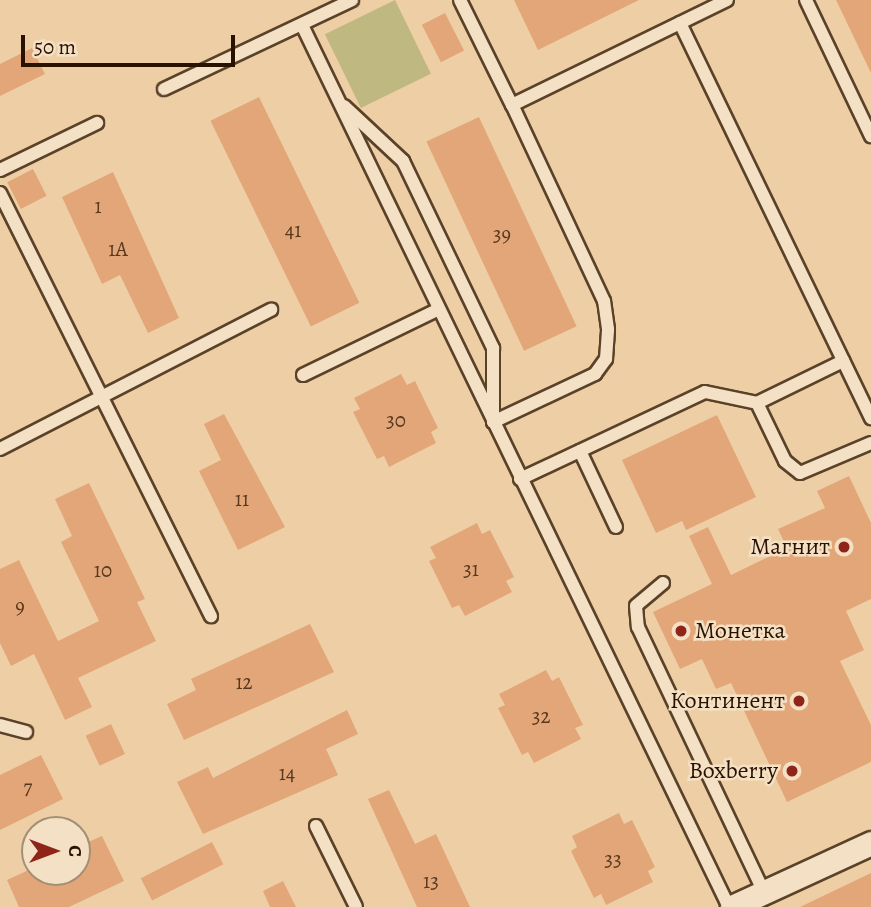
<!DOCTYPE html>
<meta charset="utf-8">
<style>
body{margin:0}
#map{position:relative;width:871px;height:907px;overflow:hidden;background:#eecfa5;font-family:Alegreya,serif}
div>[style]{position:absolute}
.green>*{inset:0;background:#c0b881;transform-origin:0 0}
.building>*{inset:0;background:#e3a678;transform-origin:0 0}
.roads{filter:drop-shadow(2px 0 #5a4229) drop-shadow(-2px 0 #5a4229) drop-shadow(0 2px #5a4229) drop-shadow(0 -2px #5a4229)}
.service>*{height:12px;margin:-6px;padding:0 6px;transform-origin:6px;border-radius:6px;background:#f4e0c4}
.minor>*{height:23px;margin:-11.5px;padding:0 11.5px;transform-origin:11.5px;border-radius:11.5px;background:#f4e0c4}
.dots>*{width:19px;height:19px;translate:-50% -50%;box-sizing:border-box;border:4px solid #f4e0c4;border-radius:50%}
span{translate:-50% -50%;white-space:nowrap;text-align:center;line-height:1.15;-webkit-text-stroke:5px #f4e0c4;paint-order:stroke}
.number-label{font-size:21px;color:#58381e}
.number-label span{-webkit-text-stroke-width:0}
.poi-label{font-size:24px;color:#291300}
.right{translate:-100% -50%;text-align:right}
.left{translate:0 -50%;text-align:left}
.north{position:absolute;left:21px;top:816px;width:70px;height:70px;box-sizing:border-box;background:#f4e0c4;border:2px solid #a38e76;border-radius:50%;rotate:90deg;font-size:19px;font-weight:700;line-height:28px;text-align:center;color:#291300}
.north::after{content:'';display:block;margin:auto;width:24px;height:32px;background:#8f2418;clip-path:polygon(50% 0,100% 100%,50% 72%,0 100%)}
.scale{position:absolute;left:21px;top:35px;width:214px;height:32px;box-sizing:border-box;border:4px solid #291300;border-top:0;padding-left:9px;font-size:21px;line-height:24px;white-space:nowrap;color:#291300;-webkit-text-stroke:5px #f4e0c4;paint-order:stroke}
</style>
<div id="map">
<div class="green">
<div style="left:395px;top:0;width:82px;height:78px;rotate:64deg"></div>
</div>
<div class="building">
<div style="clip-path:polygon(514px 0,639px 0,538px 50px)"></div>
<div style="clip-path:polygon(836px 0,871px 0,871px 73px)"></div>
<div style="left:445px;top:13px;width:42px;height:26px;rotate:63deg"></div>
<div style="clip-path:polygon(32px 48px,45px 74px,0 96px,0 64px)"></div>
<div style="left:259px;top:97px;width:229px;height:54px;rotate:64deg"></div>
<div style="left:479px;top:117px;width:231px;height:58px;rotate:65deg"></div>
<div style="left:33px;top:169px;width:30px;height:29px;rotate:63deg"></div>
<div style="clip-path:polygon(113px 172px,179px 318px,148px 333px,120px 275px,102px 284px,62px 197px)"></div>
<div style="clip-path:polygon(401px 374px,407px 385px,415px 381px,438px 428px,431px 432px,436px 443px,389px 467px,384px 456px,377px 459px,353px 412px,360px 409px,354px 398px)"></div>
<div style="clip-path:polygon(224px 414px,285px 527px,238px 550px,199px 471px,221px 460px,204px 424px)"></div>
<div style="clip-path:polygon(717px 415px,756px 497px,686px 530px,682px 521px,656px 533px,622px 460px)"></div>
<div style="clip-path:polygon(849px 476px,871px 523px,871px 599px,846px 611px,864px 650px,840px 661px,871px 725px,871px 762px,787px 802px,731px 683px,716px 689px,702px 659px,680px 669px,653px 612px,712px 584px,689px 536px,708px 527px,731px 575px,787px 548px,778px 529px,825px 508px,817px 491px)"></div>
<div style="clip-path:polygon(89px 483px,145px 599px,137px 602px,156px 641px,78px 678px,92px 707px,65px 720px,34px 654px,11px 666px,0 643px,0 569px,19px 560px,58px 641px,99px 621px,61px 542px,72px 536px,55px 499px)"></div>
<div style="clip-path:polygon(477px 523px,482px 534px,490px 530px,514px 577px,506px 581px,512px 592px,465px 616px,459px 605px,452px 608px,429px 561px,436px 558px,430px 547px)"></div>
<div style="clip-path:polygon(310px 624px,334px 672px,184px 740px,167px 704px,196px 690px,191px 679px)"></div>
<div style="clip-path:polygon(546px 670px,552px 681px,559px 677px,583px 725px,575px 728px,581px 739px,534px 763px,528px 752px,522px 755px,498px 708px,505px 705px,499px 694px)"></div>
<div style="clip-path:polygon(347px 710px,358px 734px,326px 749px,338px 775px,203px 834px,177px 782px,208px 767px,213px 778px)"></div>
<div style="left:111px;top:724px;width:33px;height:28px;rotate:65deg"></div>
<div style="clip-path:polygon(41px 755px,63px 799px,0 830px,0 775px)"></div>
<div style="clip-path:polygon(389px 790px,415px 844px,436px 834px,470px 907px,417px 907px,368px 799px)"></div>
<div style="clip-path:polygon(619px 813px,624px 824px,632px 820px,655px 867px,648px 871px,653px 882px,606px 905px,601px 894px,594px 898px,571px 851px,577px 847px,572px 836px)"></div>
<div style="clip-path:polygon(102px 836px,124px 881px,69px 907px,19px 907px,7px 880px,35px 867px,35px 872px,77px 872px,77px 847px)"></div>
<div style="left:212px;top:842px;width:25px;height:80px;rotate:63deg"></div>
<div style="clip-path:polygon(871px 873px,871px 907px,800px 907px)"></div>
<div style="clip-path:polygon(283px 881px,296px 907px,270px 907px,263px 891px)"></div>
</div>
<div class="roads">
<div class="service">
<div style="left:460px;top:0;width:117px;rotate:63.7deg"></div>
<div style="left:512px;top:105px;width:239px;rotate:-26deg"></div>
<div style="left:806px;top:0;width:151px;rotate:64.5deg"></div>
<div style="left:680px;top:23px;width:439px;rotate:64.2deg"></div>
<div style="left:302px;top:25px;width:980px;rotate:64.17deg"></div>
<div style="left:164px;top:89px;width:208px;rotate:-25.3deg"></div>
<div style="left:344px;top:106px;width:81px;rotate:43deg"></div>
<div style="left:403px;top:161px;width:208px;rotate:64.3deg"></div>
<div style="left:493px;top:348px;width:74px;rotate:90deg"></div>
<div style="left:493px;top:422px;width:113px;rotate:-25.2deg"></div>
<div style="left:595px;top:374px;width:19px;rotate:-54deg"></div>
<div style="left:606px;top:359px;width:30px;rotate:-86deg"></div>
<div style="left:608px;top:329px;width:28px;rotate:-98deg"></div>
<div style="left:604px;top:301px;width:217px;rotate:-115.1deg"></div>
<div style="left:0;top:170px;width:108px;rotate:-25.9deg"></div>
<div style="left:0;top:193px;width:473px;rotate:63.5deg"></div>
<div style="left:303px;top:375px;width:151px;rotate:-25.9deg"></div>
<div style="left:757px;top:403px;width:64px;rotate:64.2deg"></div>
<div style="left:785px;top:461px;width:19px;rotate:39deg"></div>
<div style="left:800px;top:473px;width:77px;rotate:-22.9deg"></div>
<div style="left:0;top:449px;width:305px;rotate:-27.2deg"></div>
<div style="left:580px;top:451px;width:84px;rotate:64.7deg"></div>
<div style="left:520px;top:479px;width:204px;rotate:-25.2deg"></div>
<div style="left:705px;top:392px;width:53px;rotate:11.9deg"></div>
<div style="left:757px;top:403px;width:96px;rotate:-26deg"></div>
<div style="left:663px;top:583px;width:35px;rotate:140deg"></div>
<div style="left:636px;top:606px;width:21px;rotate:85deg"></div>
<div style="left:638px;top:627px;width:293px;rotate:64.6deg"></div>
<div style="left:0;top:725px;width:27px;rotate:15deg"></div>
<div style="left:316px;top:826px;width:90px;rotate:63.7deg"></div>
</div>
<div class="minor">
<div style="left:732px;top:907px;width:153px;rotate:-24.7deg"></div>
</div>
</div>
<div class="dots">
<div style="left:844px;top:547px;background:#8f2418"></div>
<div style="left:681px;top:631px;background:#8f2418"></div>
<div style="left:799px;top:701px;background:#8f2418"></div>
<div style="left:792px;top:771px;background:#8f2418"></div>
</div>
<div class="number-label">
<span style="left:98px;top:206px">1</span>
<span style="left:293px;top:230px">41</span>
<span style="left:502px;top:234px">39</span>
<span style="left:118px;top:249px">1А</span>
<span style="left:396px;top:420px">30</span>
<span style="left:242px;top:499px">11</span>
<span style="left:471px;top:569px">31</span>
<span style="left:103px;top:570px">10</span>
<span style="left:20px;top:606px">9</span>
<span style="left:244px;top:682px">12</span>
<span style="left:541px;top:716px">32</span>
<span style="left:287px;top:773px">14</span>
<span style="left:28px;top:787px">7</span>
<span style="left:613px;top:859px">33</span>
<span style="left:431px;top:881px">13</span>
</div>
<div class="poi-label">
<span class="right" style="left:830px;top:547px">Магнит</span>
<span class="left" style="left:695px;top:631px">Монетка</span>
<span class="right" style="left:785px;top:701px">Континент</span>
<span class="right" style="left:778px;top:771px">Boxberry</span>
</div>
<div class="north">С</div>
<div class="scale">50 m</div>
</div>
